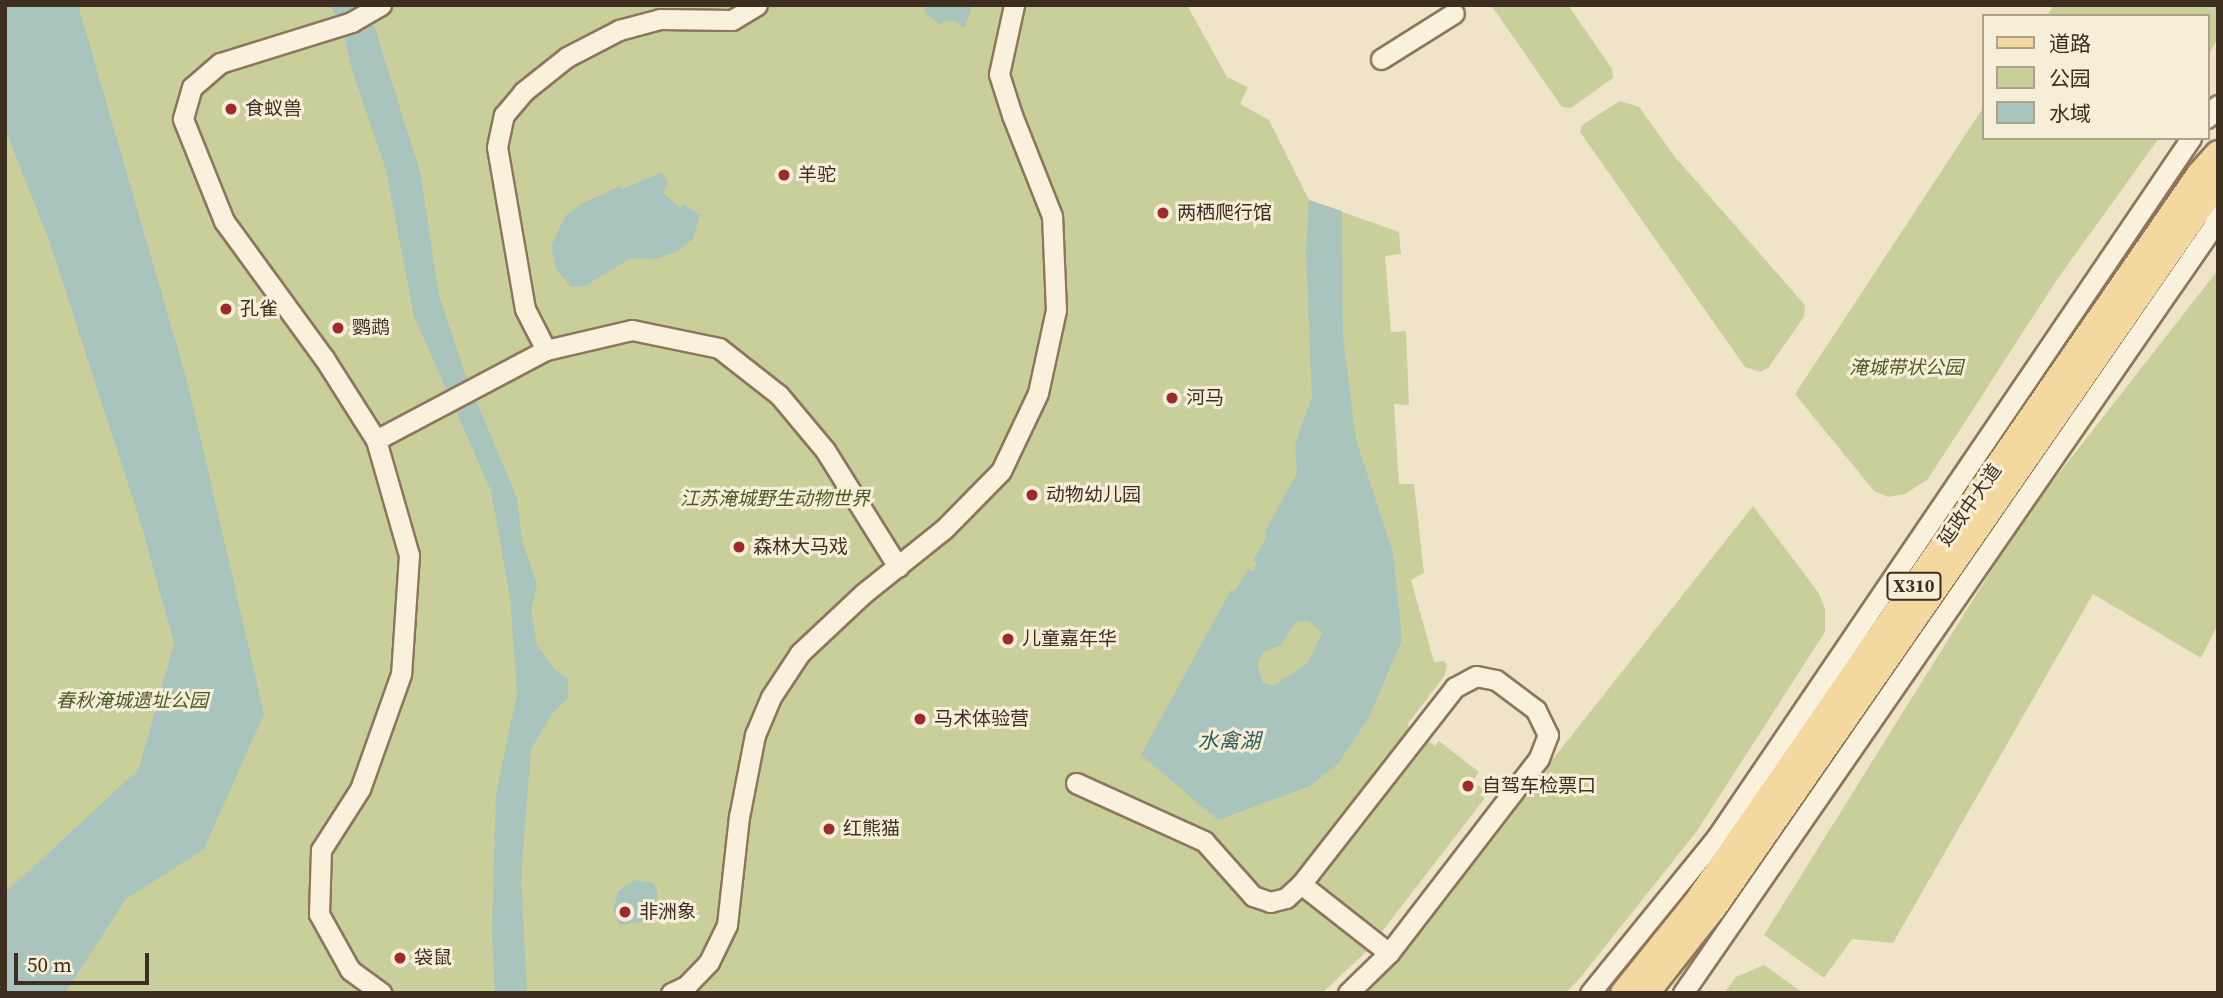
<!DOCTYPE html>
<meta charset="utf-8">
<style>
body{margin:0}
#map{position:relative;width:2223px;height:998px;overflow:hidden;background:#f0e4c8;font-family:"Source Serif 4","Noto Sans SC",serif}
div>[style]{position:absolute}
.green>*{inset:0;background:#c9cf9b}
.water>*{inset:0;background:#a9c4bc}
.roads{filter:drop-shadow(2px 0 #8d765c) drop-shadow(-2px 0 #8d765c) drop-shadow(0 2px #8d765c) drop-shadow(0 -2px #8d765c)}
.minor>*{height:19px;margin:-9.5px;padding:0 9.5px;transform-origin:9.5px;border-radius:9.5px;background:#faf1dc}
.major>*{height:24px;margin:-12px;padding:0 12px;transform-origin:12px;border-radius:12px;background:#f3d9a0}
.dots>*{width:19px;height:19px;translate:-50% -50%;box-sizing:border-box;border:4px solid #f7eed8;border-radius:50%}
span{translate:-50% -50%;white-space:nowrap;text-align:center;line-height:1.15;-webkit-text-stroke:6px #f7eed8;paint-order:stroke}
.shield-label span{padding:2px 5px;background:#f7eed8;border:2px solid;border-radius:5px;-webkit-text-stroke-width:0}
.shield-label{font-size:18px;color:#3d2e20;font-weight:700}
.poi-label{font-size:19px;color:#3d2e20}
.left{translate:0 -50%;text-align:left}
.park-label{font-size:19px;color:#4d5a26;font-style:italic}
.street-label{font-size:19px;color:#3d2e20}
.water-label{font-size:21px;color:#2f5d5a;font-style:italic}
.frame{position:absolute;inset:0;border:7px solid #3d2e20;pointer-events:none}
.legend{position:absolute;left:1982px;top:14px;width:228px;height:126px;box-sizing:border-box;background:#f7eed8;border:2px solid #ada18e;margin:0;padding:9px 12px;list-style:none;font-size:21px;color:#3d2e20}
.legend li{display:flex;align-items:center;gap:14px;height:35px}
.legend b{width:35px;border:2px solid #ada18e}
.scale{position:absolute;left:14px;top:953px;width:135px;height:32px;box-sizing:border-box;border:4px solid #3d2e20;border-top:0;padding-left:9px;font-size:21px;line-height:24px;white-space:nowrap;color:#3d2e20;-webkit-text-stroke:5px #f7eed8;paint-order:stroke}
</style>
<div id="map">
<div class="green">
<div style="clip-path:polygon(5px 5px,1187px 5px,1227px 77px,1248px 87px,1240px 104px,1269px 120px,1309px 200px,1399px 232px,1401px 254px,1385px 256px,1391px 332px,1406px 331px,1409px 405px,1394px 404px,1399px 484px,1414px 484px,1424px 573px,1411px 580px,1434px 662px,1444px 661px,1447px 664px,1445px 675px,1407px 725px,1435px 746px,1439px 741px,1479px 772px,1473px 781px,1484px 790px,1480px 795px,1485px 798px,1367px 951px,1322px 993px,5px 993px)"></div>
<div style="clip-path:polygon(1491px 5px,1568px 5px,1612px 69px,1613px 78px,1571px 108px,1562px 107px)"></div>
<div style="clip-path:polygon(2054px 5px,2218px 5px,2218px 38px,2207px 57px,2207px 16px,2047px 16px)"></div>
<div style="clip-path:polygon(1620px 101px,1639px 107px,1675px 157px,1805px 305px,1804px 317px,1768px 368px,1760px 372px,1745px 367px,1580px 132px,1582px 125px)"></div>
<div style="clip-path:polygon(1983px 108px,1983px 138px,2159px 138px,2056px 281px,1928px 479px,1905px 494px,1888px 497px,1874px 491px,1795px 394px)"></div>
<div style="clip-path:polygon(2218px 270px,2218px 624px,2201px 658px,2093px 594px,1893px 943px,1852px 939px,1824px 978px,1764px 935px,2024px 518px)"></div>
<div style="clip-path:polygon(1753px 506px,1818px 592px,1825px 608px,1825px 632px,1697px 831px,1580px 978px,1566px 993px,1363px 993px,1387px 969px)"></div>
<div style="clip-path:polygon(1764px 965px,1803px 993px,1724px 993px,1736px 977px)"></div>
</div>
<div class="water">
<div style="clip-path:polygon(5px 5px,78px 5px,189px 388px,264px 714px,204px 849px,126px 899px,65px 993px,5px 993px,5px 893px,139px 769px,174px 643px,141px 524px,49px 240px,5px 129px)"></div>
<div style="clip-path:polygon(330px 5px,365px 5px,337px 17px)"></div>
<div style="clip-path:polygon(923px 5px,973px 5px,964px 28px,953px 21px,946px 21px,940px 25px,925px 12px)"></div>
<div style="clip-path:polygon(374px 25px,420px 172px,439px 295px,464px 371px,517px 498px,522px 540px,537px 585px,531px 610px,537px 645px,555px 670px,568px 679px,568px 698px,552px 714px,531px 749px,521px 876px,527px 993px,495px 993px,492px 931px,496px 794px,517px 694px,510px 597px,491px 491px,414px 316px,386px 170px,351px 67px,344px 34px)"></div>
<div style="clip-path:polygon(662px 172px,668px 184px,662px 192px,680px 208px,684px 204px,700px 215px,693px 239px,677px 252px,654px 259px,631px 258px,585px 286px,571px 287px,556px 269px,551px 246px,566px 215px,583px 203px,620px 186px,622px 189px)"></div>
<div style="clip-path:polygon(evenodd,1309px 200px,1342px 211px,1343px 336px,1356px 440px,1393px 552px,1402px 640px,1369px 717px,1338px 764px,1310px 786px,1218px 820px,1141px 755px,1231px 590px,1235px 591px,1248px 569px,1253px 572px,1257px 563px,1253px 561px,1267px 536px,1264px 534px,1297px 473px,1295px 444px,1312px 397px,1306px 251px,1309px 200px,1309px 621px,1322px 633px,1308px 663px,1273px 686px,1263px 683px,1257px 664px,1263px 652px,1281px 645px,1296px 622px,1309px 621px)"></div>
<div style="clip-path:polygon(636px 880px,653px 883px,658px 893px,654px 909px,642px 922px,620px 925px,613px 911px,618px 891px)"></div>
</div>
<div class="roads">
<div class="minor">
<div style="left:381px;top:5px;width:34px;rotate:150deg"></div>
<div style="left:352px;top:22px;width:138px;rotate:162.7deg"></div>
<div style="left:220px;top:63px;width:37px;rotate:139deg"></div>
<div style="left:192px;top:87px;width:33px;rotate:106deg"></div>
<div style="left:183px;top:119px;width:110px;rotate:68.1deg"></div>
<div style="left:224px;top:221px;width:170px;rotate:53.9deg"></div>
<div style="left:324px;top:358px;width:97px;rotate:57.6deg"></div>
<div style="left:376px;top:440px;width:120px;rotate:74deg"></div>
<div style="left:409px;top:555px;width:119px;rotate:93.8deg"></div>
<div style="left:401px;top:674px;width:122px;rotate:109.6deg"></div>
<div style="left:360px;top:789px;width:72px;rotate:122.6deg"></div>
<div style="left:321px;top:850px;width:64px;rotate:91.8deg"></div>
<div style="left:319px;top:914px;width:64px;rotate:61deg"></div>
<div style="left:350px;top:970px;width:39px;rotate:36deg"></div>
<div style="left:1381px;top:59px;width:86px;rotate:-32.2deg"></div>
<div style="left:2207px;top:118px;width:17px;rotate:-50deg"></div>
<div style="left:546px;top:350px;width:46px;rotate:-117.1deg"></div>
<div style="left:525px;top:309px;width:164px;rotate:-99.8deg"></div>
<div style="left:497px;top:147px;width:33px;rotate:-78deg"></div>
<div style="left:504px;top:115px;width:30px;rotate:-50deg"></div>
<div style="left:523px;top:92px;width:56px;rotate:-38.5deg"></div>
<div style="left:567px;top:57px;width:59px;rotate:-27.4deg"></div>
<div style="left:619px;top:30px;width:42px;rotate:-15deg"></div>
<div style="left:660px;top:19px;width:72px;rotate:0.8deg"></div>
<div style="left:732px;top:20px;width:29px;rotate:-31deg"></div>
<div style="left:376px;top:440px;width:192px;rotate:-27.9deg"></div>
<div style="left:546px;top:350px;width:88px;rotate:-13.1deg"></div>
<div style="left:632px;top:330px;width:89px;rotate:11.7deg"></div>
<div style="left:719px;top:348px;width:76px;rotate:38.1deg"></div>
<div style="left:779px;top:395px;width:72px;rotate:50.1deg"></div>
<div style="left:825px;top:450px;width:138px;rotate:58deg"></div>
<div style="left:1076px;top:783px;width:141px;rotate:24.4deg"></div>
<div style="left:1204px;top:841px;width:74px;rotate:48.3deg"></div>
<div style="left:1253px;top:896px;width:18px;rotate:19deg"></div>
<div style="left:1270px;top:902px;width:16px;rotate:-14deg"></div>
<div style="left:1286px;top:898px;width:21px;rotate:-43deg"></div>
<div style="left:671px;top:993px;width:17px;rotate:-25deg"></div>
<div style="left:686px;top:986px;width:33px;rotate:-46deg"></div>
<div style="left:709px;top:962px;width:41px;rotate:-64.1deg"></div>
<div style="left:727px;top:925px;width:109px;rotate:-83.7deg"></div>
<div style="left:739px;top:817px;width:84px;rotate:-79deg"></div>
<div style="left:755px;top:735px;width:41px;rotate:-67.2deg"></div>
<div style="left:771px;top:697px;width:53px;rotate:-56.6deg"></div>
<div style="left:800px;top:653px;width:88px;rotate:-43.2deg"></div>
<div style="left:864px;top:593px;width:102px;rotate:-38.7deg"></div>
<div style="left:944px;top:529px;width:81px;rotate:-45.5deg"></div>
<div style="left:1001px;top:471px;width:86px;rotate:-64.6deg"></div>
<div style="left:1038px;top:393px;width:85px;rotate:-77.8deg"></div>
<div style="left:1056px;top:310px;width:94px;rotate:-92.4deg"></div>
<div style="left:1052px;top:216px;width:109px;rotate:-111.6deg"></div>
<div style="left:1012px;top:115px;width:43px;rotate:-107.6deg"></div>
<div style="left:999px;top:74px;width:71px;rotate:-77.7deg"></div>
<div style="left:1348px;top:993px;width:57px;rotate:-44.3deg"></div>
<div style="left:1389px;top:953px;width:246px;rotate:-52.4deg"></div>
<div style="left:1539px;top:758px;width:25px;rotate:-69deg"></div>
<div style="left:1548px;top:735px;width:28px;rotate:-116deg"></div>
<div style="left:1536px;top:710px;width:50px;rotate:-143.1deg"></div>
<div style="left:1496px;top:680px;width:20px;rotate:-169deg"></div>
<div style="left:1476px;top:676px;width:24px;rotate:152deg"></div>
<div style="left:1455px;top:687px;width:250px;rotate:128deg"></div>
<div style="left:1301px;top:884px;width:112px;rotate:38.1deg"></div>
<div style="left:1590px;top:993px;width:200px;rotate:-50.9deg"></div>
<div style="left:1716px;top:838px;width:846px;rotate:-55.84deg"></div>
<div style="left:1683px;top:993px;width:934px;rotate:-55.34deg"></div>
<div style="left:2214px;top:225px;width:42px;rotate:-85.9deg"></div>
</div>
<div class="major">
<div style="left:1623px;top:993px;width:118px;rotate:-51.2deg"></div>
<div style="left:1697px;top:901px;width:883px;rotate:-55.37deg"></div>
<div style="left:2199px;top:174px;width:28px;rotate:-48deg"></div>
<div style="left:1647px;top:993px;width:108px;rotate:-51.8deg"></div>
<div style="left:1714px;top:908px;width:884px;rotate:-55.23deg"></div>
</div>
</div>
<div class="dots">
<div style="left:231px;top:109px;background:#9e2a2b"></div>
<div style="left:784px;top:175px;background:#9e2a2b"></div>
<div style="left:1163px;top:213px;background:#9e2a2b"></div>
<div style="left:226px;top:309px;background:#9e2a2b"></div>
<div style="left:338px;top:328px;background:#9e2a2b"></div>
<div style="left:1172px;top:398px;background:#9e2a2b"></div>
<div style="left:1032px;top:495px;background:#9e2a2b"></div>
<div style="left:739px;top:547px;background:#9e2a2b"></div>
<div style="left:1008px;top:639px;background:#9e2a2b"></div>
<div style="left:920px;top:719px;background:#9e2a2b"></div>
<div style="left:1468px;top:786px;background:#9e2a2b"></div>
<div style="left:829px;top:829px;background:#9e2a2b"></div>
<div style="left:625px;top:912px;background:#9e2a2b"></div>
<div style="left:400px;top:958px;background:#9e2a2b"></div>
</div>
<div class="shield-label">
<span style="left:1914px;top:586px">X310</span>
</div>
<div class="poi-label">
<span class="left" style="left:245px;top:109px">食蚁兽</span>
<span class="left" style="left:798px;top:175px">羊驼</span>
<span class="left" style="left:1177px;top:213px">两栖爬行馆</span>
<span class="left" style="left:240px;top:309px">孔雀</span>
<span class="left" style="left:352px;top:328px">鹦鹉</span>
<span class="left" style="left:1186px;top:398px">河马</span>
<span class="left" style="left:1046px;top:495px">动物幼儿园</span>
<span class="left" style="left:753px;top:547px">森林大马戏</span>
<span class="left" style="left:1022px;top:639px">儿童嘉年华</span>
<span class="left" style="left:934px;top:719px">马术体验营</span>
<span class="left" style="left:1482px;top:786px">自驾车检票口</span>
<span class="left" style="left:843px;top:829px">红熊猫</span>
<span class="left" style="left:639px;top:912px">非洲象</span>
<span class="left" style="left:414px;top:958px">袋鼠</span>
</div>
<div class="park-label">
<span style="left:1906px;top:368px">淹城带状公园</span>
<span style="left:775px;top:499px">江苏淹城野生动物世界</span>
<span style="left:132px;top:701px">春秋淹城遗址公园</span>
</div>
<div class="street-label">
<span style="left:1970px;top:505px;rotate:-55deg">延政中大道</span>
</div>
<div class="water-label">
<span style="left:1229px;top:741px">水禽湖</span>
</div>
<div class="frame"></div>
<ul class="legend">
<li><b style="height:9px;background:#f3d9a0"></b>道路</li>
<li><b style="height:19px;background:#c9cf9b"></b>公园</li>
<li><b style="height:19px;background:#a9c4bc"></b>水域</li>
</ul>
<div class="scale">50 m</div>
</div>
